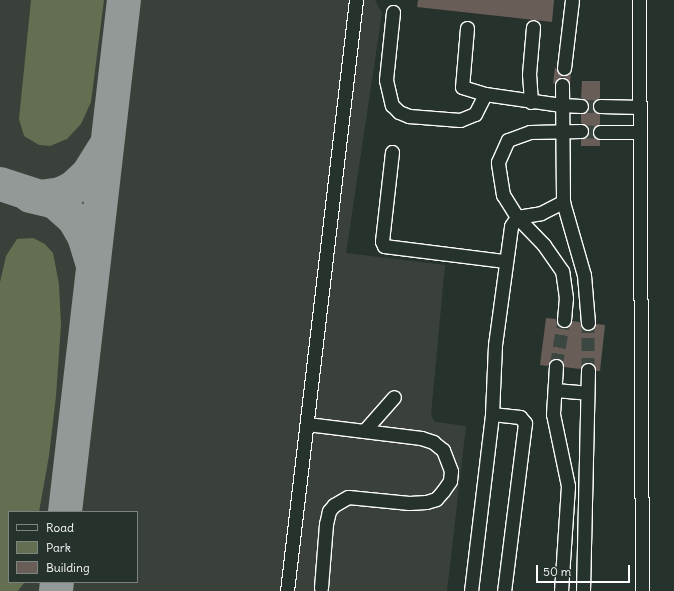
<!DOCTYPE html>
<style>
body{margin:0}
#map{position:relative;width:674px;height:591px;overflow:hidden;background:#26332d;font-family:Delius,sans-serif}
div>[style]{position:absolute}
.built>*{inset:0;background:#3a403a}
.green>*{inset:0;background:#636f50}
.taxiway>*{height:34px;margin:-17px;padding:0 17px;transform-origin:17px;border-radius:17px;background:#929996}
.building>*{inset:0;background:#695d57}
.minor-tunnel>*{height:13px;margin-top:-6.5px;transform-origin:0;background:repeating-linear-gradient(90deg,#3c4742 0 13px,transparent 0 19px)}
.roads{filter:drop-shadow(1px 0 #fff) drop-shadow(-1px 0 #fff) drop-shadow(0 1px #fff) drop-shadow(0 -1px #fff)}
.minor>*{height:13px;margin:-6.5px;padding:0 6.5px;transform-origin:6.5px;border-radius:6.5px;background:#26332d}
span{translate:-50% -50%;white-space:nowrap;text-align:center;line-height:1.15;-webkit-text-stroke:3.5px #26332d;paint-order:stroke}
.legend{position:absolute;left:8px;top:511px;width:130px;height:72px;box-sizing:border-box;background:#26332d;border:1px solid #7d8581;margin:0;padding:5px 7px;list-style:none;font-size:12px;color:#fff}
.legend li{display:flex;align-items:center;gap:8px;height:20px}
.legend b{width:20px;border:1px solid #7d8581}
.scale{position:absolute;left:536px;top:565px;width:94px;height:18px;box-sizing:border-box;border:2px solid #fff;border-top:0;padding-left:5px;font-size:12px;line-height:14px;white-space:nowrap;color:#fff;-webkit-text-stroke:3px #26332d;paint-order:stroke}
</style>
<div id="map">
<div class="built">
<div style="clip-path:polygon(evenodd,0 0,375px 0,382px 13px,346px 253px,445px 265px,431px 415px,435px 422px,466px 426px,447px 591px,0 591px,0 0,9px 512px,137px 512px,137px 582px,9px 582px,9px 512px)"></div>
</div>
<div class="green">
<div style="clip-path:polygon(31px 0,104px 0,91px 102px,81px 124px,67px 139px,50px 146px,39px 145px,24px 136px,19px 119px)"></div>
<div style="clip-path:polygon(33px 238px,45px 244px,53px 253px,59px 284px,61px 325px,56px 396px,49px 456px,39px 512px,9px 512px,9px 582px,24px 583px,18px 591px,0 591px,0 282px,6px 256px,17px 239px)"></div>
</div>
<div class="taxiway">
<div style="left:0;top:184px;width:42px;rotate:18deg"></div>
<div style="left:40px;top:197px;width:21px;rotate:-8deg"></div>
<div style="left:61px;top:194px;width:13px;rotate:-27deg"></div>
<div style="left:73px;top:188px;width:21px;rotate:-43deg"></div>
<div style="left:88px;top:174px;width:34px;rotate:-58deg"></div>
<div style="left:30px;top:196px;width:26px;rotate:13deg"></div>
<div style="left:55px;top:202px;width:25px;rotate:42deg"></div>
<div style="left:74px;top:219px;width:20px;rotate:60deg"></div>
<div style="left:84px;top:236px;width:28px;rotate:73deg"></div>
<div style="left:65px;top:512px;width:515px;rotate:-83.43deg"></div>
<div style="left:56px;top:591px;width:9px;rotate:-84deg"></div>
</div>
<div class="building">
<div style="clip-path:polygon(418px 0,554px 0,552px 22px,417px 7px)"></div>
<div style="clip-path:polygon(555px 67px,563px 76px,571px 71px,570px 84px,566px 78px,562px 77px,553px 84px)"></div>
<div style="clip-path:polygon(582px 81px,600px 81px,600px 98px,593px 102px,592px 106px,596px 113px,600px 114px,600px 124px,592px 132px,593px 136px,600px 140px,600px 146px,581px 146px,581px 139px,585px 138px,589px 131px,588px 127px,581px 123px,581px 114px,587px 111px,589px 106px,586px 100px,581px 98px)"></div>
<div style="clip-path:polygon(546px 318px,556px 319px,557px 324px,563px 328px,568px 327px,572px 321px,580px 322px,582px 328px,588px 331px,593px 329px,596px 324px,605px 325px,600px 371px,596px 371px,595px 366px,589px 362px,584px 363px,580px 369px,564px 367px,563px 362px,557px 358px,552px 359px,548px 366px,540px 365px)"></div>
</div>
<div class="minor-tunnel">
<div style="left:581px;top:106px;width:19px"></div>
<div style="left:581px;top:131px;width:19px;rotate:3deg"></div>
<div style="left:556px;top:366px;width:47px;rotate:-80.1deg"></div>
<div style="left:588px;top:370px;width:47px;rotate:-90deg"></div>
</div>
<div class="roads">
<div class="minor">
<div style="left:639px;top:0;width:591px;rotate:89.71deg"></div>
<div style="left:393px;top:12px;width:68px;rotate:95.9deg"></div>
<div style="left:386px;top:80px;width:26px;rotate:77deg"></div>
<div style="left:392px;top:105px;width:10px;rotate:45deg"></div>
<div style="left:399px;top:112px;width:11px;rotate:22deg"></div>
<div style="left:409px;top:116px;width:51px;rotate:4.5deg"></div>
<div style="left:460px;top:120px;width:16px;rotate:-22deg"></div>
<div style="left:475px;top:114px;width:22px;rotate:-63deg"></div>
<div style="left:485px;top:94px;width:77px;rotate:8.2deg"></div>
<div style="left:561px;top:105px;width:20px;rotate:3deg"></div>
<div style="left:467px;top:28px;width:59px;rotate:94.8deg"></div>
<div style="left:462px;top:87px;width:24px;rotate:17deg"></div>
<div style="left:564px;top:68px;width:68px;rotate:-83.3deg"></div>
<div style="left:562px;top:85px;width:117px;rotate:89.5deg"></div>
<div style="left:563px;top:202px;width:76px;rotate:74deg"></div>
<div style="left:584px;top:275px;width:48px;rotate:85.2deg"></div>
<div style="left:531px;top:102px;width:28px;rotate:-94deg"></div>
<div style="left:529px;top:74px;width:47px;rotate:-85.1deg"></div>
<div style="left:600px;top:106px;width:40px;rotate:1.4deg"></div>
<div style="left:600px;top:132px;width:40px"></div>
<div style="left:392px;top:152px;width:90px;rotate:96.4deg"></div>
<div style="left:382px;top:241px;width:5px;rotate:68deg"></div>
<div style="left:384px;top:246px;width:122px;rotate:7.1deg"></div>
<div style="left:564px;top:320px;width:22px;rotate:-85deg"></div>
<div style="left:566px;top:298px;width:27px;rotate:-98deg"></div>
<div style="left:562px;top:271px;width:32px;rotate:-125deg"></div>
<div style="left:544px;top:245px;width:39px;rotate:-134deg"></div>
<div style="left:517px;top:217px;width:26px;rotate:-122deg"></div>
<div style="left:503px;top:195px;width:33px;rotate:-99deg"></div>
<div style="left:498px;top:162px;width:24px;rotate:-66deg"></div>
<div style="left:508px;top:140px;width:23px;rotate:-20deg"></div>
<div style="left:530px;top:132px;width:51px;rotate:-1.1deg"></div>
<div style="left:556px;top:366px;width:48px;rotate:93.6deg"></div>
<div style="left:553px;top:414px;width:74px;rotate:78.2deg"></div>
<div style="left:568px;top:486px;width:105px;rotate:93.8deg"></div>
<div style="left:555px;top:390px;width:32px;rotate:5deg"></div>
<div style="left:492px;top:414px;width:28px;rotate:6deg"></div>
<div style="left:520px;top:417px;width:8px;rotate:50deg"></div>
<div style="left:525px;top:423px;width:169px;rotate:97.1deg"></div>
<div style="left:307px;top:424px;width:115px;rotate:7deg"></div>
<div style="left:421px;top:438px;width:13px;rotate:18deg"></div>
<div style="left:433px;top:442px;width:13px;rotate:39deg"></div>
<div style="left:443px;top:450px;width:22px;rotate:69deg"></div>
<div style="left:451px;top:471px;width:10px;rotate:96deg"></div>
<div style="left:450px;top:481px;width:12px;rotate:125deg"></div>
<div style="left:443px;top:491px;width:11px;rotate:131deg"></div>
<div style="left:436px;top:499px;width:10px;rotate:163deg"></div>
<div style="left:426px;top:502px;width:17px;rotate:177deg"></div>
<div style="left:409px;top:503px;width:61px;rotate:-174.4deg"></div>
<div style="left:348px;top:497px;width:16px;rotate:150deg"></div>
<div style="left:334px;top:505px;width:8px;rotate:130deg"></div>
<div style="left:329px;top:511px;width:13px;rotate:103deg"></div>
<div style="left:326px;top:524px;width:64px;rotate:94.5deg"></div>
<div style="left:364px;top:431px;width:45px;rotate:-48.6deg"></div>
<div style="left:287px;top:591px;width:595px;rotate:-83.34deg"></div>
<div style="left:471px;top:591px;width:178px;rotate:-83.2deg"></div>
<div style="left:492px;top:414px;width:69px;rotate:-87.5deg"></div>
<div style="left:495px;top:345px;width:120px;rotate:-82.3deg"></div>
<div style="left:511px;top:226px;width:11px;rotate:-56deg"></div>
<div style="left:517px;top:217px;width:24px;rotate:-9deg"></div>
<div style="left:541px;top:213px;width:25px;rotate:-27deg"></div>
<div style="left:583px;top:591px;width:221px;rotate:-88.7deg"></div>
</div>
</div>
<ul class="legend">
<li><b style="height:5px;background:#26332d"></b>Road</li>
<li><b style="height:11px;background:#636f50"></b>Park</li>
<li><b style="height:11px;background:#695d57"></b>Building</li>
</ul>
<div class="scale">50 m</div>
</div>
